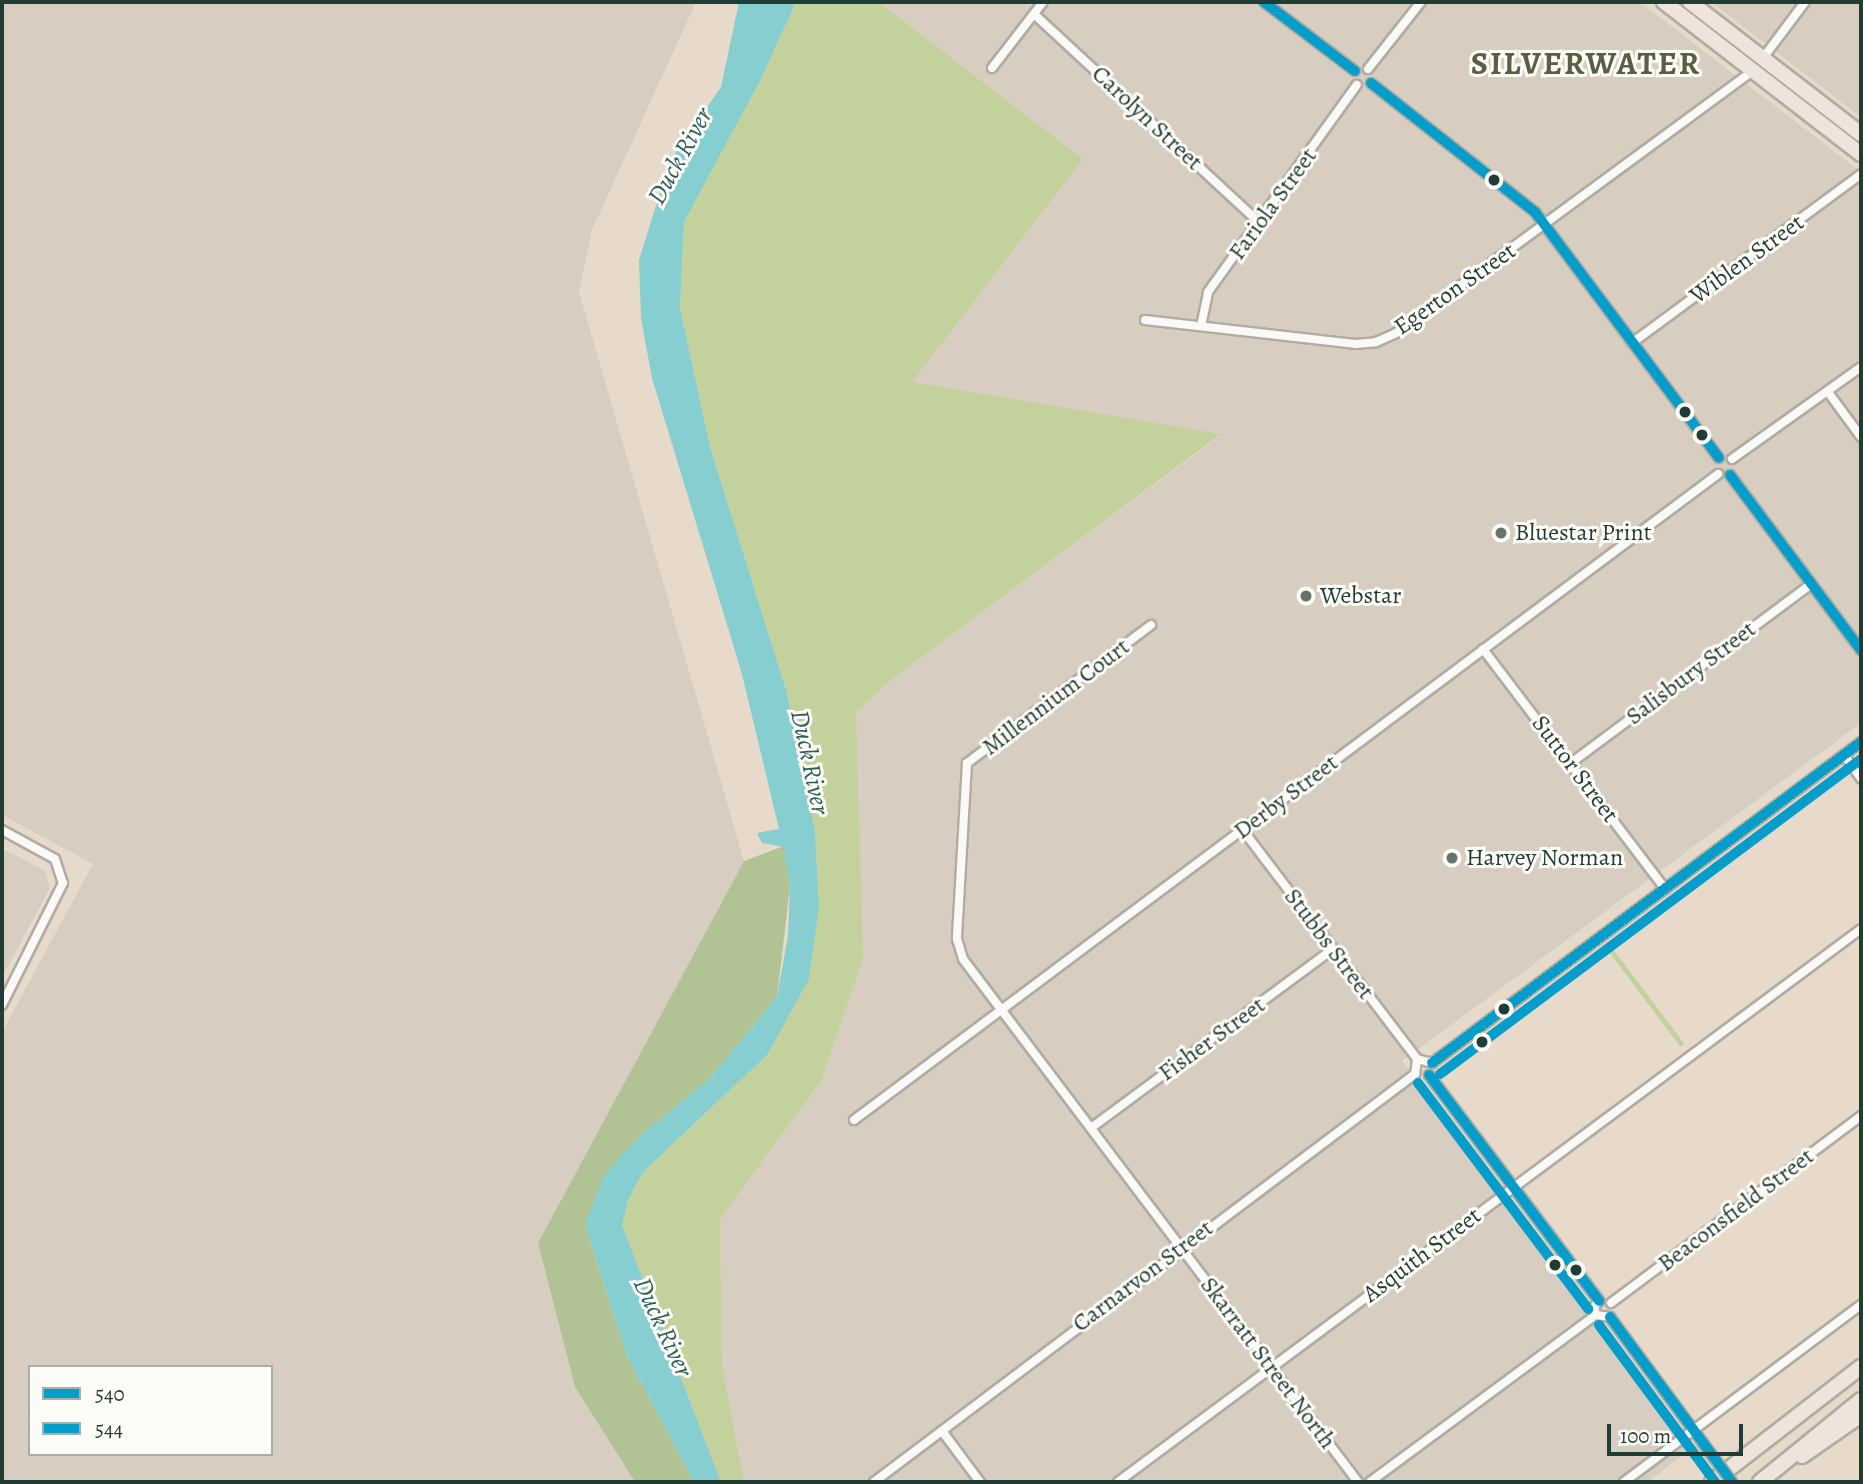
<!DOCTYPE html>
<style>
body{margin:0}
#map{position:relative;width:1863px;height:1484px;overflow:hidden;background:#e7dacb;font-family:Alegreya,serif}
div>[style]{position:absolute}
.industrial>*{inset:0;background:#d8cdc1}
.green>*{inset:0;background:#c3d29c;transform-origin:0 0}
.forest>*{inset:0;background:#b1c394}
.water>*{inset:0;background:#86cecf}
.roads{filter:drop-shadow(2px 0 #b1aca1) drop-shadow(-2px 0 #b1aca1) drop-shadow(0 2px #b1aca1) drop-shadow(0 -2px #b1aca1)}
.street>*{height:8px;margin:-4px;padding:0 4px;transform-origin:4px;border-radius:4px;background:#fbf9f7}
.highway>*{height:14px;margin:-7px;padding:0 7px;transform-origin:7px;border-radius:7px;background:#eee4dc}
.bridges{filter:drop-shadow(2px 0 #b1aca1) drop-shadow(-2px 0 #b1aca1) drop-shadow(0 2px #b1aca1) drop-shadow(0 -2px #b1aca1)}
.street-bridge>*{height:8px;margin:-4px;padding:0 4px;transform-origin:4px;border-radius:4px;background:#fbf9f7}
.bus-1>*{height:10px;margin:-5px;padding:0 5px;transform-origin:5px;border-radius:5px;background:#069dca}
.bus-2>*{height:10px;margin:-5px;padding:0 5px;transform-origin:5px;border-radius:5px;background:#069dca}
.dots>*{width:19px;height:19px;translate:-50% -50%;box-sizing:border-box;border:4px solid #fdfcf7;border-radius:50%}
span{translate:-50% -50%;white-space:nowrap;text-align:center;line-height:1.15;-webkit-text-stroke:6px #fdfcf7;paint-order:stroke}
.street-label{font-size:24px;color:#1f3d34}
.poi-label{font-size:24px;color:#1f3d34}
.left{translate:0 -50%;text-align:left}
.water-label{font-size:26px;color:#2e605b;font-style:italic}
.district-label{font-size:32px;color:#5a5f44;font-weight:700;letter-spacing:2px}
.frame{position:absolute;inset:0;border:4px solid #1f3d34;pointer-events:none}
.legend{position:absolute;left:28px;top:1365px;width:245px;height:91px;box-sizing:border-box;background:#fdfcf7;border:2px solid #a4b0a9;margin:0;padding:9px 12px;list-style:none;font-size:21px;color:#1f3d34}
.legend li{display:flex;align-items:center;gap:14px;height:35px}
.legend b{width:35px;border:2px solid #a4b0a9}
.scale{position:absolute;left:1607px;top:1424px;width:136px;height:32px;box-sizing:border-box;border:4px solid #1f3d34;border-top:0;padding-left:9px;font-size:21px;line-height:24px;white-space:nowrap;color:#1f3d34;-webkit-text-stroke:5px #fdfcf7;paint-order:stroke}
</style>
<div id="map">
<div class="industrial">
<div style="clip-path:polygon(evenodd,2px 2px,696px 2px,592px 230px,579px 292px,744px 861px,538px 1243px,575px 1387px,635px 1482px,2px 1482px,2px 1032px,93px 864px,2px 815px,2px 2px,30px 1367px,271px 1367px,271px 1454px,30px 1454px,30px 1367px)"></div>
<div style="clip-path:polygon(879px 2px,1640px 2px,1861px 172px,1861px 723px,1402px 1061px,1689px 1450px,1648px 1482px,744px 1482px,722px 1364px,720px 1219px,821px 1081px,856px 713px,888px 682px,1221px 435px,911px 382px,1083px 159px)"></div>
<div style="clip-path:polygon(1711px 2px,1861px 2px,1861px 117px)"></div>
<div style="clip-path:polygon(2px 848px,45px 871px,50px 888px,2px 977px)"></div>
</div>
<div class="green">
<div style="clip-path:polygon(796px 2px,879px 2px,1083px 159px,912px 382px,1221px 434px,888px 682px,856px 713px,863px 958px,821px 1081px,720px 1219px,722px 1364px,744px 1482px,721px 1482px,622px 1225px,629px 1198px,643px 1172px,767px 1055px,819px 906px,815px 831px,787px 693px,710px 447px,680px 308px,684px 222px,761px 79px)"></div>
<div style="left:1613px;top:949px;width:119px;height:5px;rotate:53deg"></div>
</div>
<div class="forest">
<div style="clip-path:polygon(784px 846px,790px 887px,777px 997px,709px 1079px,639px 1137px,585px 1225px,627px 1356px,694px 1482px,635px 1482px,575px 1387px,538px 1243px,744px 861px)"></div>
</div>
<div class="water">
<div style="clip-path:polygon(739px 2px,796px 2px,761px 79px,684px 222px,680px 308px,710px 447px,787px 693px,815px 831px,819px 906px,809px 979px,767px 1055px,643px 1172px,629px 1198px,622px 1225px,721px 1482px,694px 1482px,627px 1356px,585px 1225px,605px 1173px,639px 1137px,709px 1079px,777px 997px,788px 936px,790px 887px,784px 847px,762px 843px,757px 833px,779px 829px,742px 674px,652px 378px,641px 318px,639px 260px,670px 161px,721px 87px)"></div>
</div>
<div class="roads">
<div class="street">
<div style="left:1264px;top:2px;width:114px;rotate:37.2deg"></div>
<div style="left:1034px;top:14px;width:308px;rotate:42.8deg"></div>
<div style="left:1763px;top:58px;width:70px;rotate:-53.1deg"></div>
<div style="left:992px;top:68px;width:83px;rotate:-52.3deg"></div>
<div style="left:1368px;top:69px;width:85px;rotate:-51.7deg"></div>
<div style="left:1371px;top:83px;width:209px;rotate:38.2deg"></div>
<div style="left:1535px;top:212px;width:307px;rotate:53.2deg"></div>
<div style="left:1145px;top:320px;width:211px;rotate:6.5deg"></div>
<div style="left:1355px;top:344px;width:21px;rotate:-5deg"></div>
<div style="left:1376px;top:342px;width:22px;rotate:-24deg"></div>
<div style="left:1396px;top:333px;width:444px;rotate:-36.3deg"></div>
<div style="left:1201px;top:326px;width:35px;rotate:-78deg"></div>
<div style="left:1208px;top:292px;width:255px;rotate:-54.3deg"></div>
<div style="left:1632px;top:343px;width:285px;rotate:-36.4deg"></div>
<div style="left:1828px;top:392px;width:56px;rotate:53.7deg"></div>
<div style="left:1732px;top:459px;width:158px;rotate:-35.5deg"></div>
<div style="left:1730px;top:475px;width:219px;rotate:53.2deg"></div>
<div style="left:1151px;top:625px;width:230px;rotate:143.1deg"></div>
<div style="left:967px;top:763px;width:176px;rotate:93.3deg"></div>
<div style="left:957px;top:939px;width:21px;rotate:73deg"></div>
<div style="left:963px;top:959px;width:655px;rotate:52.94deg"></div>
<div style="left:1483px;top:649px;width:301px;rotate:52.8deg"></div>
<div style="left:1844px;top:755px;width:29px;rotate:54deg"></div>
<div style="left:1571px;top:763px;width:299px;rotate:-36.7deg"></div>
<div style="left:1242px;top:829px;width:289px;rotate:52.7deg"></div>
<div style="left:2px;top:830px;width:60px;rotate:28.7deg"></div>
<div style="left:55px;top:859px;width:25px;rotate:72deg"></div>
<div style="left:63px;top:883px;width:136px;rotate:116.6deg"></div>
<div style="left:1432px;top:1063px;width:536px;rotate:-36.81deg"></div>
<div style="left:1415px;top:1074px;width:15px;rotate:-82deg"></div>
<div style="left:1417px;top:1059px;width:16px;rotate:15deg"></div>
<div style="left:1429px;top:1075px;width:283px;rotate:53deg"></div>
<div style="left:854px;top:1120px;width:1079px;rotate:-36.78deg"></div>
<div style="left:1091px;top:1128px;width:301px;rotate:-36.5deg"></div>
<div style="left:1599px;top:1301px;width:8px;rotate:130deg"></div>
<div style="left:1594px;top:1307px;width:8px;rotate:76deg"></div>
<div style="left:1596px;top:1315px;width:14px;rotate:8deg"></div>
<div style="left:1611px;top:1303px;width:312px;rotate:-36.8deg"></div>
<div style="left:1610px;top:1317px;width:155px;rotate:53.6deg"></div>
<div style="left:942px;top:1431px;width:64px;rotate:53.3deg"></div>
<div style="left:874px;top:1482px;width:678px;rotate:-37.02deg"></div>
<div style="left:1118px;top:1482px;width:926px;rotate:-36.66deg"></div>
<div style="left:1370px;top:1482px;width:281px;rotate:-36.5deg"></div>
<div style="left:1624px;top:1482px;width:296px;rotate:-36.8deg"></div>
</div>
<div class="highway">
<div style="left:1664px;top:2px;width:249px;rotate:37.7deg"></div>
<div style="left:1690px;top:2px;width:216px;rotate:37.7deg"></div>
<div style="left:1802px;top:1456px;width:72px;rotate:-34.8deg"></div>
<div style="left:1712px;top:1482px;width:188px;rotate:-37.7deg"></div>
<div style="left:1760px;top:1482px;width:130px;rotate:-39.1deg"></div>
</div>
</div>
<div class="bridges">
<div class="street-bridge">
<div style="left:1702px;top:1442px;width:50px;rotate:53.1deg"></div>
</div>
</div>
<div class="bus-1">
<div style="left:1264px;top:2px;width:114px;rotate:37.2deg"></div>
<div style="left:1371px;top:83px;width:209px;rotate:38.2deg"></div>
<div style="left:1535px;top:212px;width:307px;rotate:53.2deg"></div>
<div style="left:1730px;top:475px;width:219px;rotate:53.2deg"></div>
<div style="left:1432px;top:1063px;width:536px;rotate:-36.81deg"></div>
<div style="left:1429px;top:1075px;width:283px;rotate:53deg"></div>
<div style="left:1610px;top:1317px;width:205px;rotate:53.5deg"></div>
</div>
<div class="bus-2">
<div style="left:1440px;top:1074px;width:526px;rotate:-36.8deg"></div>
<div style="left:1418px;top:1083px;width:283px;rotate:53deg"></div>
<div style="left:1599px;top:1325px;width:195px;rotate:53.5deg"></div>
</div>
<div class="dots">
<div style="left:1494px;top:180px;background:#1f3d34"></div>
<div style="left:1685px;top:412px;background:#1f3d34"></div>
<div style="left:1702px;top:435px;background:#1f3d34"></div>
<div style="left:1501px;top:533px;background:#657469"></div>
<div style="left:1306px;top:596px;background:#657469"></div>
<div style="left:1452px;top:858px;background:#657469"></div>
<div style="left:1504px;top:1009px;background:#1f3d34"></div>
<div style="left:1482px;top:1042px;background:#1f3d34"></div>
<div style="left:1555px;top:1265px;background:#1f3d34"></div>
<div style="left:1576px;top:1270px;background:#1f3d34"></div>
</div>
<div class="street-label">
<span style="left:1147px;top:118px;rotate:43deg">Carolyn Street</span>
<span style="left:1273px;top:204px;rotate:-54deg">Fariola Street</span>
<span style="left:1747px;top:259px;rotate:-36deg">Wiblen Street</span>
<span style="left:1455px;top:289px;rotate:-35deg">Egerton Street</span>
<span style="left:1691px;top:673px;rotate:-37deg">Salisbury Street</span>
<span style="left:1056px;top:697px;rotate:-37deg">Millennium Court</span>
<span style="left:1575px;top:769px;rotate:53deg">Suttor Street</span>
<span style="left:1286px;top:797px;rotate:-37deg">Derby Street</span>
<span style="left:1329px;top:944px;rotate:53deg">Stubbs Street</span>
<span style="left:1212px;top:1039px;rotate:-36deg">Fisher Street</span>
<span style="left:1736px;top:1210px;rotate:-37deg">Beaconsfield Street</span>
<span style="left:1422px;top:1255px;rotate:-37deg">Asquith Street</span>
<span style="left:1143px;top:1276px;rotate:-37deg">Carnarvon Street</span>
<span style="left:1268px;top:1363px;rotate:53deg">Skarratt Street North</span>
</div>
<div class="poi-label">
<span class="left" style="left:1515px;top:533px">Bluestar Print</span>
<span class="left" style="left:1320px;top:596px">Webstar</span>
<span class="left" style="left:1466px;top:858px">Harvey Norman</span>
</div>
<div class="water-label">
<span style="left:680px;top:156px;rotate:-61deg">Duck River</span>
<span style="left:810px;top:762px;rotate:78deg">Duck River</span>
<span style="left:663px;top:1327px;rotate:65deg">Duck River</span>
</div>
<div class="district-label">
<span style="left:1586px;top:63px">SILVERWATER</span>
</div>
<div class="frame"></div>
<ul class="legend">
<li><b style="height:9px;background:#069dca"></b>540</li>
<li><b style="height:9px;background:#069dca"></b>544</li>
</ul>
<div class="scale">100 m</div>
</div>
